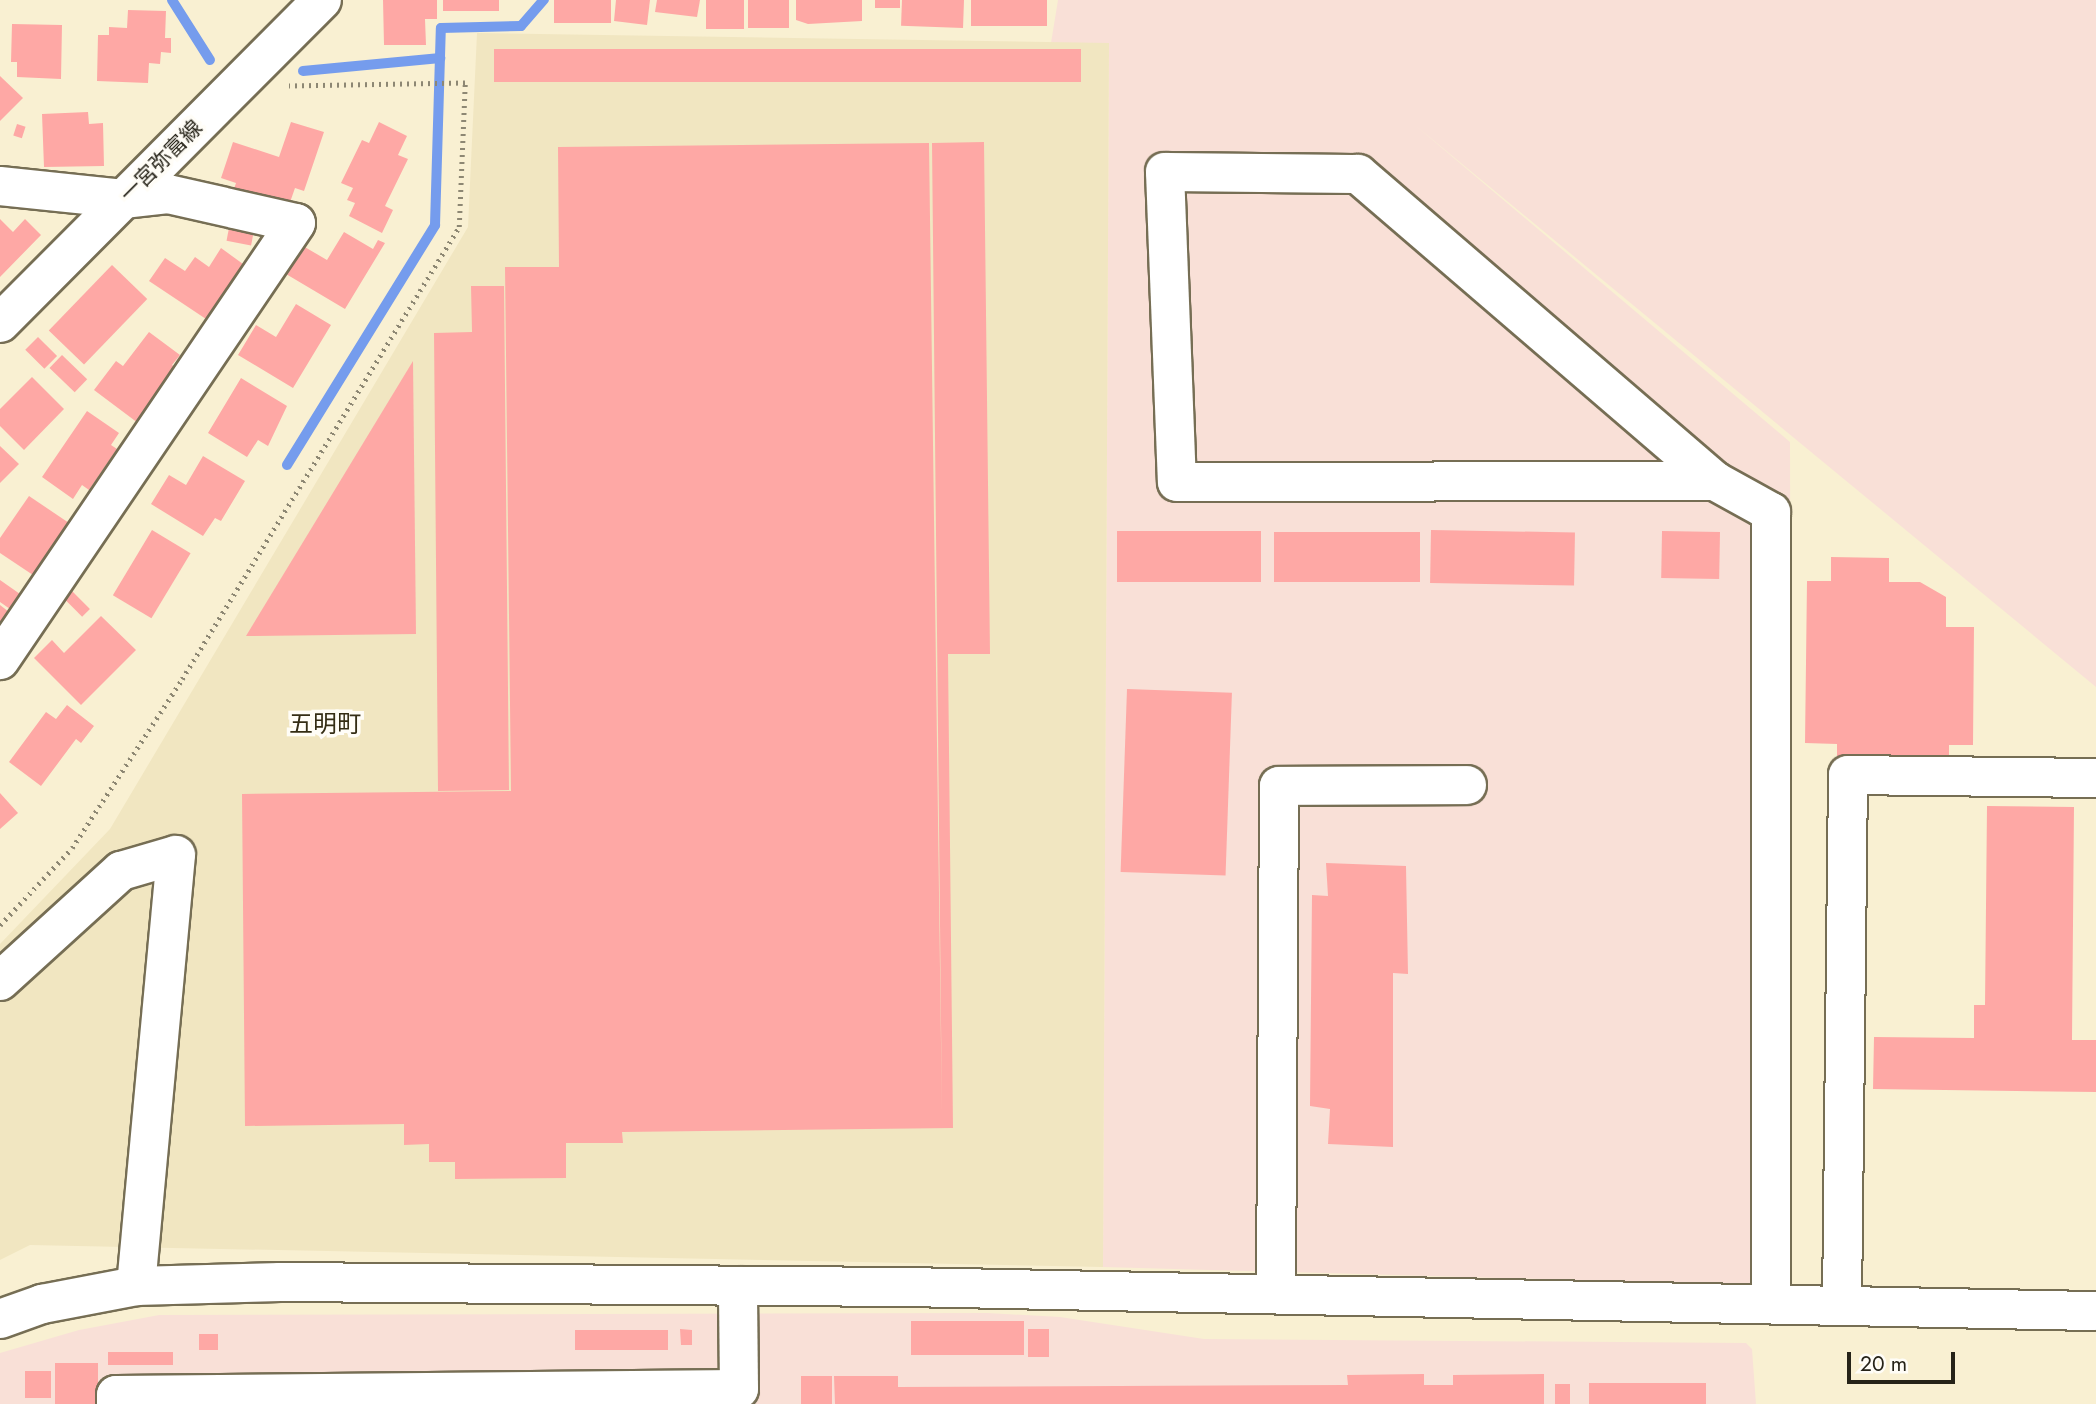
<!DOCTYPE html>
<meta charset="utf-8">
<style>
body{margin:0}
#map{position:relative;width:2096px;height:1404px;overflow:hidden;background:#f9f0d2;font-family:Jost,"Noto Sans JP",sans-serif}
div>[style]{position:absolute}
.commercial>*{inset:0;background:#f9e0d7}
.built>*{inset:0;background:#f1e6c1}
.stream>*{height:10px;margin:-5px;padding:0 5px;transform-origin:5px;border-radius:5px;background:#759ced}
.building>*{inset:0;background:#fea8a5;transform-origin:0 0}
.path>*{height:4.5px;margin-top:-2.25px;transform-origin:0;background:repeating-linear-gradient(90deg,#8d8773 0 2px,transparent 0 7px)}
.roads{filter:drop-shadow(2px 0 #766e54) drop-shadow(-2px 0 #766e54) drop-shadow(0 2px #766e54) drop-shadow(0 -2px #766e54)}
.minor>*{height:38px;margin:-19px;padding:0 19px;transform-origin:19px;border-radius:19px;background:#fff}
.major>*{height:38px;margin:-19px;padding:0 19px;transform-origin:19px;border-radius:19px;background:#fff}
span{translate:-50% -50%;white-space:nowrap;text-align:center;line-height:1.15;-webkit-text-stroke:7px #fffdf7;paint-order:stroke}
.street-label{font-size:21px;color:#262318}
.quarter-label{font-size:24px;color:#342d14}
.scale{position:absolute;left:1847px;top:1352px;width:108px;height:32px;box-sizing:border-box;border:4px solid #262318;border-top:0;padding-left:9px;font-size:21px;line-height:24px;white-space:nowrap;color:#262318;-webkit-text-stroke:5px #fffdf7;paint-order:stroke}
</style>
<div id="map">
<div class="commercial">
<div style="clip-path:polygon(1058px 0,2096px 0,2096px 687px,1416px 126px,1790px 442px,1792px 1286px,1103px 1267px,1109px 44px,1051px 43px)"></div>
<div style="clip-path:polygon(987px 1313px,1060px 1317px,1204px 1339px,1746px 1343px,1752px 1349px,1756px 1404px,0 1404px,0 1353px,79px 1330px,159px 1315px)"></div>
</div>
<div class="built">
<div style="clip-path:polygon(477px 33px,1109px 43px,1103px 1267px,30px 1245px,0 1260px,0 944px,110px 829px,468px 227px)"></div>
</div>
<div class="stream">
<div style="left:172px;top:0;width:71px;rotate:57.7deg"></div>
<div style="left:303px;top:71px;width:138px;rotate:-5.4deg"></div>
<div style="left:287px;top:465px;width:282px;rotate:-58.3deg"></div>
<div style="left:435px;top:225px;width:197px;rotate:-88.3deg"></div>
<div style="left:441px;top:28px;width:80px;rotate:-1.4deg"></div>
<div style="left:521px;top:26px;width:35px;rotate:-49deg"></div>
</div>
<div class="building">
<div style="clip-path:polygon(383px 0,437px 0,437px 19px,425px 19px,426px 45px,384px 45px)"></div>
<div style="left:443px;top:0;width:56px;height:11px"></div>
<div style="left:554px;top:0;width:57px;height:23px"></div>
<div style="clip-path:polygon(616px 0,650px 0,647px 25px,614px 21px)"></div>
<div style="clip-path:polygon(657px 0,700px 0,697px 17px,655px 12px)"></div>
<div style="left:706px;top:0;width:38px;height:29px"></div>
<div style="left:748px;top:0;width:41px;height:28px"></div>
<div style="clip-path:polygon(796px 0,862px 0,862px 21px,808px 24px,796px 20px)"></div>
<div style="left:875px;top:0;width:25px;height:8px"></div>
<div style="left:964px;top:0;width:28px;height:62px;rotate:92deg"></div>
<div style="left:971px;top:0;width:76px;height:26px"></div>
<div style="clip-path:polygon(128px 10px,166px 11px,165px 38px,171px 38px,171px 53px,161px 52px,160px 64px,149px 63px,148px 83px,97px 81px,98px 35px,109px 35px,109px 27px,127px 28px)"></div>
<div style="clip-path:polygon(12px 24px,62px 25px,61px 79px,17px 77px,17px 62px,11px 62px)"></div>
<div style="left:1081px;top:49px;width:33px;height:587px;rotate:90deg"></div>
<div style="clip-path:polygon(0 76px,23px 98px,0 121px)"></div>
<div style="clip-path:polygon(88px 112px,89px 124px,103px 123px,104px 166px,44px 167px,42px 114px)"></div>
<div style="clip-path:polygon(291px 122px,324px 132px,304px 191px,295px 188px,288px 208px,234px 189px,236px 183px,221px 178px,233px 142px,279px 157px)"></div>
<div style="clip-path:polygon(379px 122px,407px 136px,398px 155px,408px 159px,385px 206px,393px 210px,382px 233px,349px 216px,355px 203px,347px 200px,353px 188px,341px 183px,362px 140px,369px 143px)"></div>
<div style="left:17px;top:124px;width:9px;height:12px;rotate:18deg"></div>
<div style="clip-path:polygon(984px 142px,990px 654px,948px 654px,953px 1128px,622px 1132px,623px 1143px,566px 1143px,566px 1178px,455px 1179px,455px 1162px,429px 1162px,429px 1144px,404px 1145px,404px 1124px,245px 1126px,242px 794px,511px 791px,505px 267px,559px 267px,558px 147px,929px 143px,942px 1119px,932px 143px)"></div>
<div style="clip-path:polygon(0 219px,13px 232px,25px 219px,41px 235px,0 277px)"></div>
<div style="left:229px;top:228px;width:25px;height:13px;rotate:11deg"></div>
<div style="clip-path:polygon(344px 232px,373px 249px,378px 240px,385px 243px,345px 309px,286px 274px,303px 246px,327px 260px)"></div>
<div style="clip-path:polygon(221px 248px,243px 264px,206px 319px,149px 281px,165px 258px,185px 271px,195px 257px,209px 267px)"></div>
<div style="left:112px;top:265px;width:49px;height:91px;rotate:44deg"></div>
<div style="clip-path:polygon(471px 286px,504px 286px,509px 790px,438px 791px,434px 333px,472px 332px)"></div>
<div style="clip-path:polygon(296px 304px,331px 325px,293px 388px,238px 355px,256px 325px,276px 337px)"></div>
<div style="clip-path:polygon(149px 332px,180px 355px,172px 365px,179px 370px,138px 423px,94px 390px,116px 361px,123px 366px)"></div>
<div style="left:38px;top:337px;width:27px;height:18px;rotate:45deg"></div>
<div style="left:62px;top:355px;width:35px;height:18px;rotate:44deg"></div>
<div style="clip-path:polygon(413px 361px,416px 634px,246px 636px)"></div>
<div style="clip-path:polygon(32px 377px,64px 409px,24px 450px,0 426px,0 409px)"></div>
<div style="clip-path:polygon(241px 378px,287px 406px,268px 446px,258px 440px,247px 457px,208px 433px)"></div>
<div style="clip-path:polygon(87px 411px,119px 433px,111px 445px,117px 449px,89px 490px,82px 485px,73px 499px,42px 477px)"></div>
<div style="clip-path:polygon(0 446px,19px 464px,0 483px)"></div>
<div style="clip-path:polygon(203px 456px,245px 481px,221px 521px,215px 518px,203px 536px,151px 504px,169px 475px,186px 485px)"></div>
<div style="clip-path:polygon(29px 496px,69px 523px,33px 575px,0 553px,0 538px)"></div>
<div style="left:152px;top:530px;width:45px;height:76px;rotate:31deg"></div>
<div style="left:1431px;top:530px;width:144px;height:53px;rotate:1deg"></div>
<div style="left:1117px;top:531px;width:144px;height:51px"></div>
<div style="left:1274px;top:532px;width:146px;height:50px"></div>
<div style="left:1720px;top:532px;width:47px;height:58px;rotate:91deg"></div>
<div style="clip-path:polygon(1831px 557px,1889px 558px,1889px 582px,1920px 582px,1946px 597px,1946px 627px,1974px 627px,1973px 745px,1949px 745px,1949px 769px,1837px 769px,1837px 744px,1805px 743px,1807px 581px,1831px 581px)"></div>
<div style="clip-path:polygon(0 580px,20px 594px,10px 609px,0 602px)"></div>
<div style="left:68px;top:587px;width:31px;height:11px;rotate:45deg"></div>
<div style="clip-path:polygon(0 605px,9px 612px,0 625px)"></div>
<div style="clip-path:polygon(101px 616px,136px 650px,81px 705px,34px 658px,52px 640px,64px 653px)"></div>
<div style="left:1127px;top:689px;width:105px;height:183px;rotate:2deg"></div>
<div style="clip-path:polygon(67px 705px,94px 726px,81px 743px,76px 739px,41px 786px,9px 762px,46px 712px,56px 719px)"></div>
<div style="clip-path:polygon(0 793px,18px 813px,0 829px)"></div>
<div style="clip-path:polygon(1987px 806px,2074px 807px,2072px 1040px,2096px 1040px,2096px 1092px,1873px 1089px,1874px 1037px,1974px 1038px,1974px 1005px,1985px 1005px)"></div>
<div style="clip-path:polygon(1326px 863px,1406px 866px,1408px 974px,1393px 973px,1393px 1147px,1328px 1144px,1330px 1109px,1310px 1106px,1312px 895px,1328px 896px)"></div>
<div style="left:1024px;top:1321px;width:34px;height:113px;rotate:90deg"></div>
<div style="clip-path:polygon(680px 1329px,692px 1330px,692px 1345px,681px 1345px)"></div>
<div style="left:1028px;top:1329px;width:21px;height:28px"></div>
<div style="left:668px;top:1330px;width:20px;height:93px;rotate:90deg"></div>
<div style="left:199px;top:1334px;width:19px;height:16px"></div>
<div style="left:108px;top:1352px;width:65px;height:13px"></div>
<div style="left:55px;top:1363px;width:43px;height:41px"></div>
<div style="left:25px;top:1371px;width:26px;height:27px"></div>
<div style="clip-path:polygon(1424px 1374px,1424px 1385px,1453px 1385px,1453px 1375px,1544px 1374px,1544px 1404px,835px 1404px,834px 1376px,898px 1376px,898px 1387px,1348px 1385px,1347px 1375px)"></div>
<div style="left:801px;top:1376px;width:31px;height:28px"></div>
<div style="left:1706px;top:1383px;width:21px;height:117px;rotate:90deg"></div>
<div style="left:1570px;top:1384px;width:20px;height:15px;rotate:90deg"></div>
</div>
<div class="path">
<div style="left:0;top:925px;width:105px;rotate:-46.9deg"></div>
<div style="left:72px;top:848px;width:202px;rotate:-56.9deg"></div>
<div style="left:182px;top:679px;width:530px;rotate:-58.5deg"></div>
<div style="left:459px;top:227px;width:144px;rotate:-87.6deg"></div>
<div style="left:465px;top:83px;width:176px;rotate:179deg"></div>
</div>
<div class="roads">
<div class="minor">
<div style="left:0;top:186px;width:124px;rotate:6deg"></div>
<div style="left:123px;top:199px;width:45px;rotate:-6.3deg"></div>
<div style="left:168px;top:194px;width:131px;rotate:12.8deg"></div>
<div style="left:296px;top:223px;width:528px;rotate:124.11deg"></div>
<div style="left:1715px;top:481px;width:471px;rotate:-139.3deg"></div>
<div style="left:1358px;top:174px;width:193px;rotate:-179.4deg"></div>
<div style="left:1165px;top:172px;width:310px;rotate:87.8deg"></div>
<div style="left:1177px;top:482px;width:538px;rotate:-0.11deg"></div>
<div style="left:1715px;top:481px;width:64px;rotate:29deg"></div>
<div style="left:1771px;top:512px;width:791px;rotate:90deg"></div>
<div style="left:0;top:981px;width:164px;rotate:-42.3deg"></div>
<div style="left:121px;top:871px;width:57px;rotate:-16.2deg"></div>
<div style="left:176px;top:855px;width:433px;rotate:95.3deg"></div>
<div style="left:1276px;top:1294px;width:508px;rotate:-89.66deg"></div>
<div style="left:1279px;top:786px;width:188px;rotate:-0.3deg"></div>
<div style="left:1842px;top:1304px;width:529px;rotate:-89.35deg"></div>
<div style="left:1848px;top:775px;width:248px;rotate:0.7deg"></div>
<div style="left:0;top:1319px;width:45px;rotate:-19.7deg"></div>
<div style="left:42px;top:1304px;width:96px;rotate:-10.8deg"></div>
<div style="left:136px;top:1286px;width:144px;rotate:-1.6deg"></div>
<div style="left:280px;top:1282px;width:626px;rotate:0.46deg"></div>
<div style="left:906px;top:1287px;width:1190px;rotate:1.16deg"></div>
<div style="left:116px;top:1404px;width:9px;rotate:-90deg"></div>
<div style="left:116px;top:1395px;width:623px;rotate:-0.55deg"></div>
<div style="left:739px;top:1389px;width:103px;rotate:-90.6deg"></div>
</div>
<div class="major">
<div style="left:0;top:323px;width:456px;rotate:-45.1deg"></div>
</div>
</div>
<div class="street-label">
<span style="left:161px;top:161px;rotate:-45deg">一宮弥富線</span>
</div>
<div class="quarter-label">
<span style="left:325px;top:724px">五明町</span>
</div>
<div class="scale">20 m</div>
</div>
